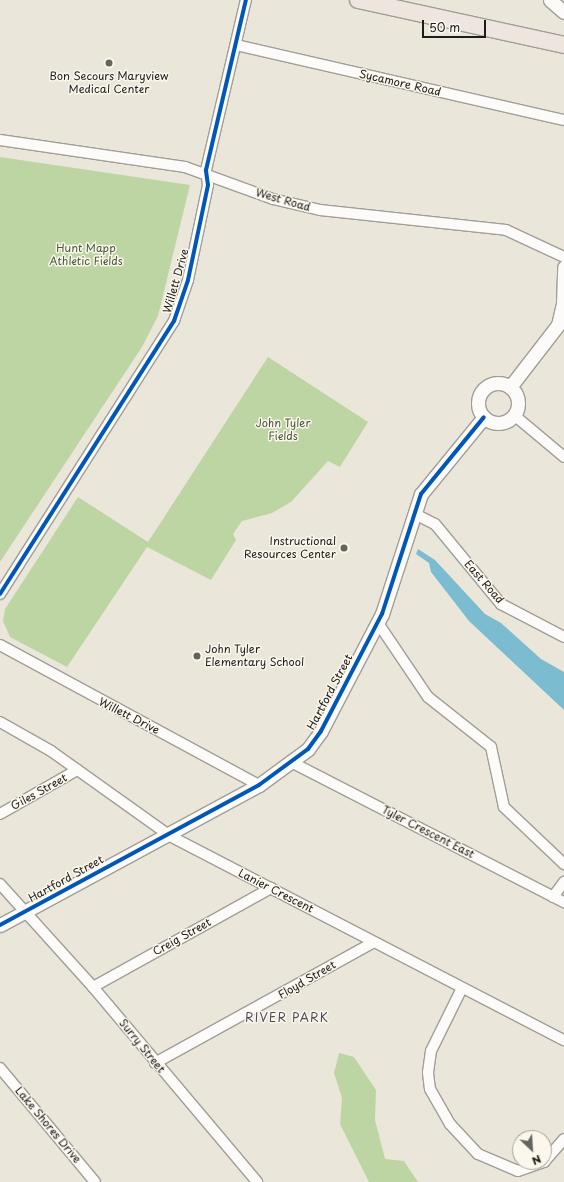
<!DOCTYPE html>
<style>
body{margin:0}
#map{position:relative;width:564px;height:1182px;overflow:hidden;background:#eae7da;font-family:"Playpen Sans",sans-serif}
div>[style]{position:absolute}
.green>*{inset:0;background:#bdd5a3}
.water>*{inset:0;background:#7bbcd0}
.roads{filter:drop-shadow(1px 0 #a09e97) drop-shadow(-1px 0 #a09e97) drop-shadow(0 1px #a09e97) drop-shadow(0 -1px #a09e97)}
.minor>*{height:10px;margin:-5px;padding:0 5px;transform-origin:5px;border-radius:5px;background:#fcfbf9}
.tertiary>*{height:13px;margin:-6.5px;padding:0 6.5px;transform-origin:6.5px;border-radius:6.5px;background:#fcfbf9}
.tertiary>.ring{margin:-6.5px;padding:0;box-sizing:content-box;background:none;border:13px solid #fcfbf9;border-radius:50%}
.primary>*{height:16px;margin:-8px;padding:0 8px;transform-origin:8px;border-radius:8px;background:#eee6de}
.cycleway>*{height:4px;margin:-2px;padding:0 2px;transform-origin:2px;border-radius:2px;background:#0057b8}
.dots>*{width:11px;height:11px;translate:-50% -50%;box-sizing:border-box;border:2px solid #fbf7ec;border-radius:50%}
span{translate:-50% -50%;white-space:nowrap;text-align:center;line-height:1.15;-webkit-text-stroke:3px #fbf7ec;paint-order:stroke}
.poi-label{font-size:11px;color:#1c1c1c}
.right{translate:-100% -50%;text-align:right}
.left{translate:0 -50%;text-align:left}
.street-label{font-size:11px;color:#1c1c1c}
.park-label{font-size:11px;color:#48583c}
.neighbourhood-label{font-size:12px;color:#4e4a5b;letter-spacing:1px}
.north{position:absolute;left:512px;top:1130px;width:40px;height:40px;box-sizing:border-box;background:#fbf7ec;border:1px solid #a29f99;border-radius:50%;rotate:155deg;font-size:11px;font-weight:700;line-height:16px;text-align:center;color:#1c1c1c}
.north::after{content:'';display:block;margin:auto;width:14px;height:18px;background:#64635e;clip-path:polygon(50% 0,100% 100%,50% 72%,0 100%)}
.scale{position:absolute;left:422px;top:20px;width:64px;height:18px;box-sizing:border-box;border:2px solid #1c1c1c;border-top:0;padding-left:5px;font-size:12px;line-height:14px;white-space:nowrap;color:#1c1c1c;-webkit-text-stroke:3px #fbf7ec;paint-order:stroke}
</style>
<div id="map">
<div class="green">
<div style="clip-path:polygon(0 157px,190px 185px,158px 316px,142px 347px,0 562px)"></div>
<div style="clip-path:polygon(268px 357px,368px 422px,340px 467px,328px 461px,291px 502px,272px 513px,242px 521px,233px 534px,236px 540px,211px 580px,147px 547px,67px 667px,10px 637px,3px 621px,5px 609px,78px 497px,148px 542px)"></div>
<div style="clip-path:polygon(339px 1053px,354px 1057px,376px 1090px,375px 1120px,385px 1159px,404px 1161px,418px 1182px,369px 1182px,340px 1124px,342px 1098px,334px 1073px)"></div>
</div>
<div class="water">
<div style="clip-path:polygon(418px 549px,435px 560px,485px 614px,501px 623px,541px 659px,564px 672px,564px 710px,469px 621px,431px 572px,429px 563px,416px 554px)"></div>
</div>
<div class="roads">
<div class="minor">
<div style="left:236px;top:45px;width:336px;rotate:12.9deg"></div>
<div style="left:0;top:140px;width:187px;rotate:8.3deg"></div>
<div style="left:185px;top:167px;width:94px;rotate:20deg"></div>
<div style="left:273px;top:199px;width:48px;rotate:13.2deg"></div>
<div style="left:320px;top:210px;width:187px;rotate:6.1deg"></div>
<div style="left:506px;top:230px;width:64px;rotate:25deg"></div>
<div style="left:514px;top:415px;width:65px;rotate:40deg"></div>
<div style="left:415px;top:514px;width:22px;rotate:27deg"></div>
<div style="left:435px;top:524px;width:104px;rotate:50.5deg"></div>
<div style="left:501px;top:604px;width:71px;rotate:27.6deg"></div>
<div style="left:0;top:594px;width:324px;rotate:-57.5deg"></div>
<div style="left:174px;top:321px;width:43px;rotate:-71.1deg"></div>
<div style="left:188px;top:280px;width:97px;rotate:-78.1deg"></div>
<div style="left:208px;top:185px;width:15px;rotate:-98deg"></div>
<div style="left:206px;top:170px;width:175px;rotate:-76.8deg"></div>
<div style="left:378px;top:623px;width:89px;rotate:56deg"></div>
<div style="left:428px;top:697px;width:80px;rotate:38.4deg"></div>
<div style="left:491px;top:747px;width:61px;rotate:77.8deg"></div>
<div style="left:504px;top:807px;width:83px;rotate:43.5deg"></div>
<div style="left:0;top:645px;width:294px;rotate:28.4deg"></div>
<div style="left:0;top:722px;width:59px;rotate:29.6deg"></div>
<div style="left:51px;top:751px;width:146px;rotate:35.5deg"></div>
<div style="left:170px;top:836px;width:444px;rotate:27.4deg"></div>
<div style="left:293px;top:763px;width:305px;rotate:27.2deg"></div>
<div style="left:0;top:814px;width:89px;rotate:-29.7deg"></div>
<div style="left:0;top:884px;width:139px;rotate:47.9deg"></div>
<div style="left:93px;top:987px;width:255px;rotate:49.9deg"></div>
<div style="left:553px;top:897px;width:19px;rotate:-54deg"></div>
<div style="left:93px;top:987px;width:204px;rotate:-29.1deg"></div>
<div style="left:462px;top:988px;width:70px;rotate:116.2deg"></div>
<div style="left:431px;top:1051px;width:22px;rotate:98deg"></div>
<div style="left:428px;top:1073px;width:16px;rotate:83deg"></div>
<div style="left:430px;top:1089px;width:40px;rotate:60.3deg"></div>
<div style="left:450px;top:1124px;width:41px;rotate:47deg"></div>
<div style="left:478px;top:1154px;width:43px;rotate:23deg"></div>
<div style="left:518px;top:1171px;width:28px;rotate:-19deg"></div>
<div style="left:155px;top:1063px;width:250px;rotate:-28.9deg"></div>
<div style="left:0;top:1068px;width:148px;rotate:50.2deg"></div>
<div style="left:544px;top:1162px;width:30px;rotate:-49deg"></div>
</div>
<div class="tertiary">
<div style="left:550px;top:0;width:18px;rotate:41deg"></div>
<div class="ring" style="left:478px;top:383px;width:27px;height:27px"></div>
<div style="left:510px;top:387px;width:78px;rotate:-52.3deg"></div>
<div style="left:558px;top:325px;width:23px;rotate:-77deg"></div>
<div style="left:563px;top:303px;width:36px;rotate:-88deg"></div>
<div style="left:0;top:925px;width:294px;rotate:-28.4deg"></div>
<div style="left:259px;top:785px;width:61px;rotate:-36.3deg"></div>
<div style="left:308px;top:749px;width:22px;rotate:-54deg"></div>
<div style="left:321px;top:731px;width:132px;rotate:-62.5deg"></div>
<div style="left:382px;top:614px;width:126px;rotate:-72deg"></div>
<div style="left:421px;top:494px;width:99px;rotate:-50.7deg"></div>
</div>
<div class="primary">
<div style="left:358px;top:0;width:211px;rotate:12.3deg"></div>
</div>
</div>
<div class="cycleway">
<div style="left:0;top:594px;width:324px;rotate:-57.5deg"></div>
<div style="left:174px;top:321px;width:43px;rotate:-71.1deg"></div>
<div style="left:188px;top:280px;width:97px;rotate:-78.1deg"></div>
<div style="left:208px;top:185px;width:15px;rotate:-98deg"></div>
<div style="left:206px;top:170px;width:175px;rotate:-76.8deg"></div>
<div style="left:0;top:925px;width:294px;rotate:-28.4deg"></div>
<div style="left:259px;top:785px;width:61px;rotate:-36.3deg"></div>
<div style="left:308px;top:749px;width:22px;rotate:-54deg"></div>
<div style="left:321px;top:731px;width:132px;rotate:-62.5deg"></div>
<div style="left:382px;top:614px;width:126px;rotate:-72deg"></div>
<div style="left:421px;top:494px;width:99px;rotate:-50.7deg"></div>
</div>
<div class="dots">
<div style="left:109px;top:63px;background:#64635e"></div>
<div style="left:344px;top:548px;background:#64635e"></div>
<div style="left:197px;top:656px;background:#64635e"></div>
</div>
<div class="poi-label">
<span style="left:109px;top:83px">Bon Secours Maryview<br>Medical Center</span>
<span class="right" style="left:336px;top:548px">Instructional<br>Resources Center</span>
<span class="left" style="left:205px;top:656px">John Tyler<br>Elementary School</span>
</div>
<div class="street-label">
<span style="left:400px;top:83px;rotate:13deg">Sycamore Road</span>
<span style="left:283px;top:200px;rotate:16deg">West Road</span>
<span style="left:176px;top:281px;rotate:-74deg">Willett Drive</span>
<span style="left:484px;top:582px;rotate:49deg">East Road</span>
<span style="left:330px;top:692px;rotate:-62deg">Hartford Street</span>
<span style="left:129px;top:716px;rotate:27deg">Willett Drive</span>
<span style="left:39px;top:792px;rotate:-29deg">Giles Street</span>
<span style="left:428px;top:832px;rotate:27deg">Tyler Crescent East</span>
<span style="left:66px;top:879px;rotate:-29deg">Hartford Street</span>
<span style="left:276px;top:891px;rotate:27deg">Lanier Crescent</span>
<span style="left:182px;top:937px;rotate:-29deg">Creig Street</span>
<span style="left:307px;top:980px;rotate:-30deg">Floyd Street</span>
<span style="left:142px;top:1046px;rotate:51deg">Surry Street</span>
<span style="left:48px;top:1125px;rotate:50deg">Lake Shores Drive</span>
</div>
<div class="park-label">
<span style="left:86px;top:255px">Hunt Mapp<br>Athletic Fields</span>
<span style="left:283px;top:430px">John Tyler<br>Fields</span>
</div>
<div class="neighbourhood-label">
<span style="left:287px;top:1018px">RIVER PARK</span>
</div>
<div class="north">N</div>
<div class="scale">50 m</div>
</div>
